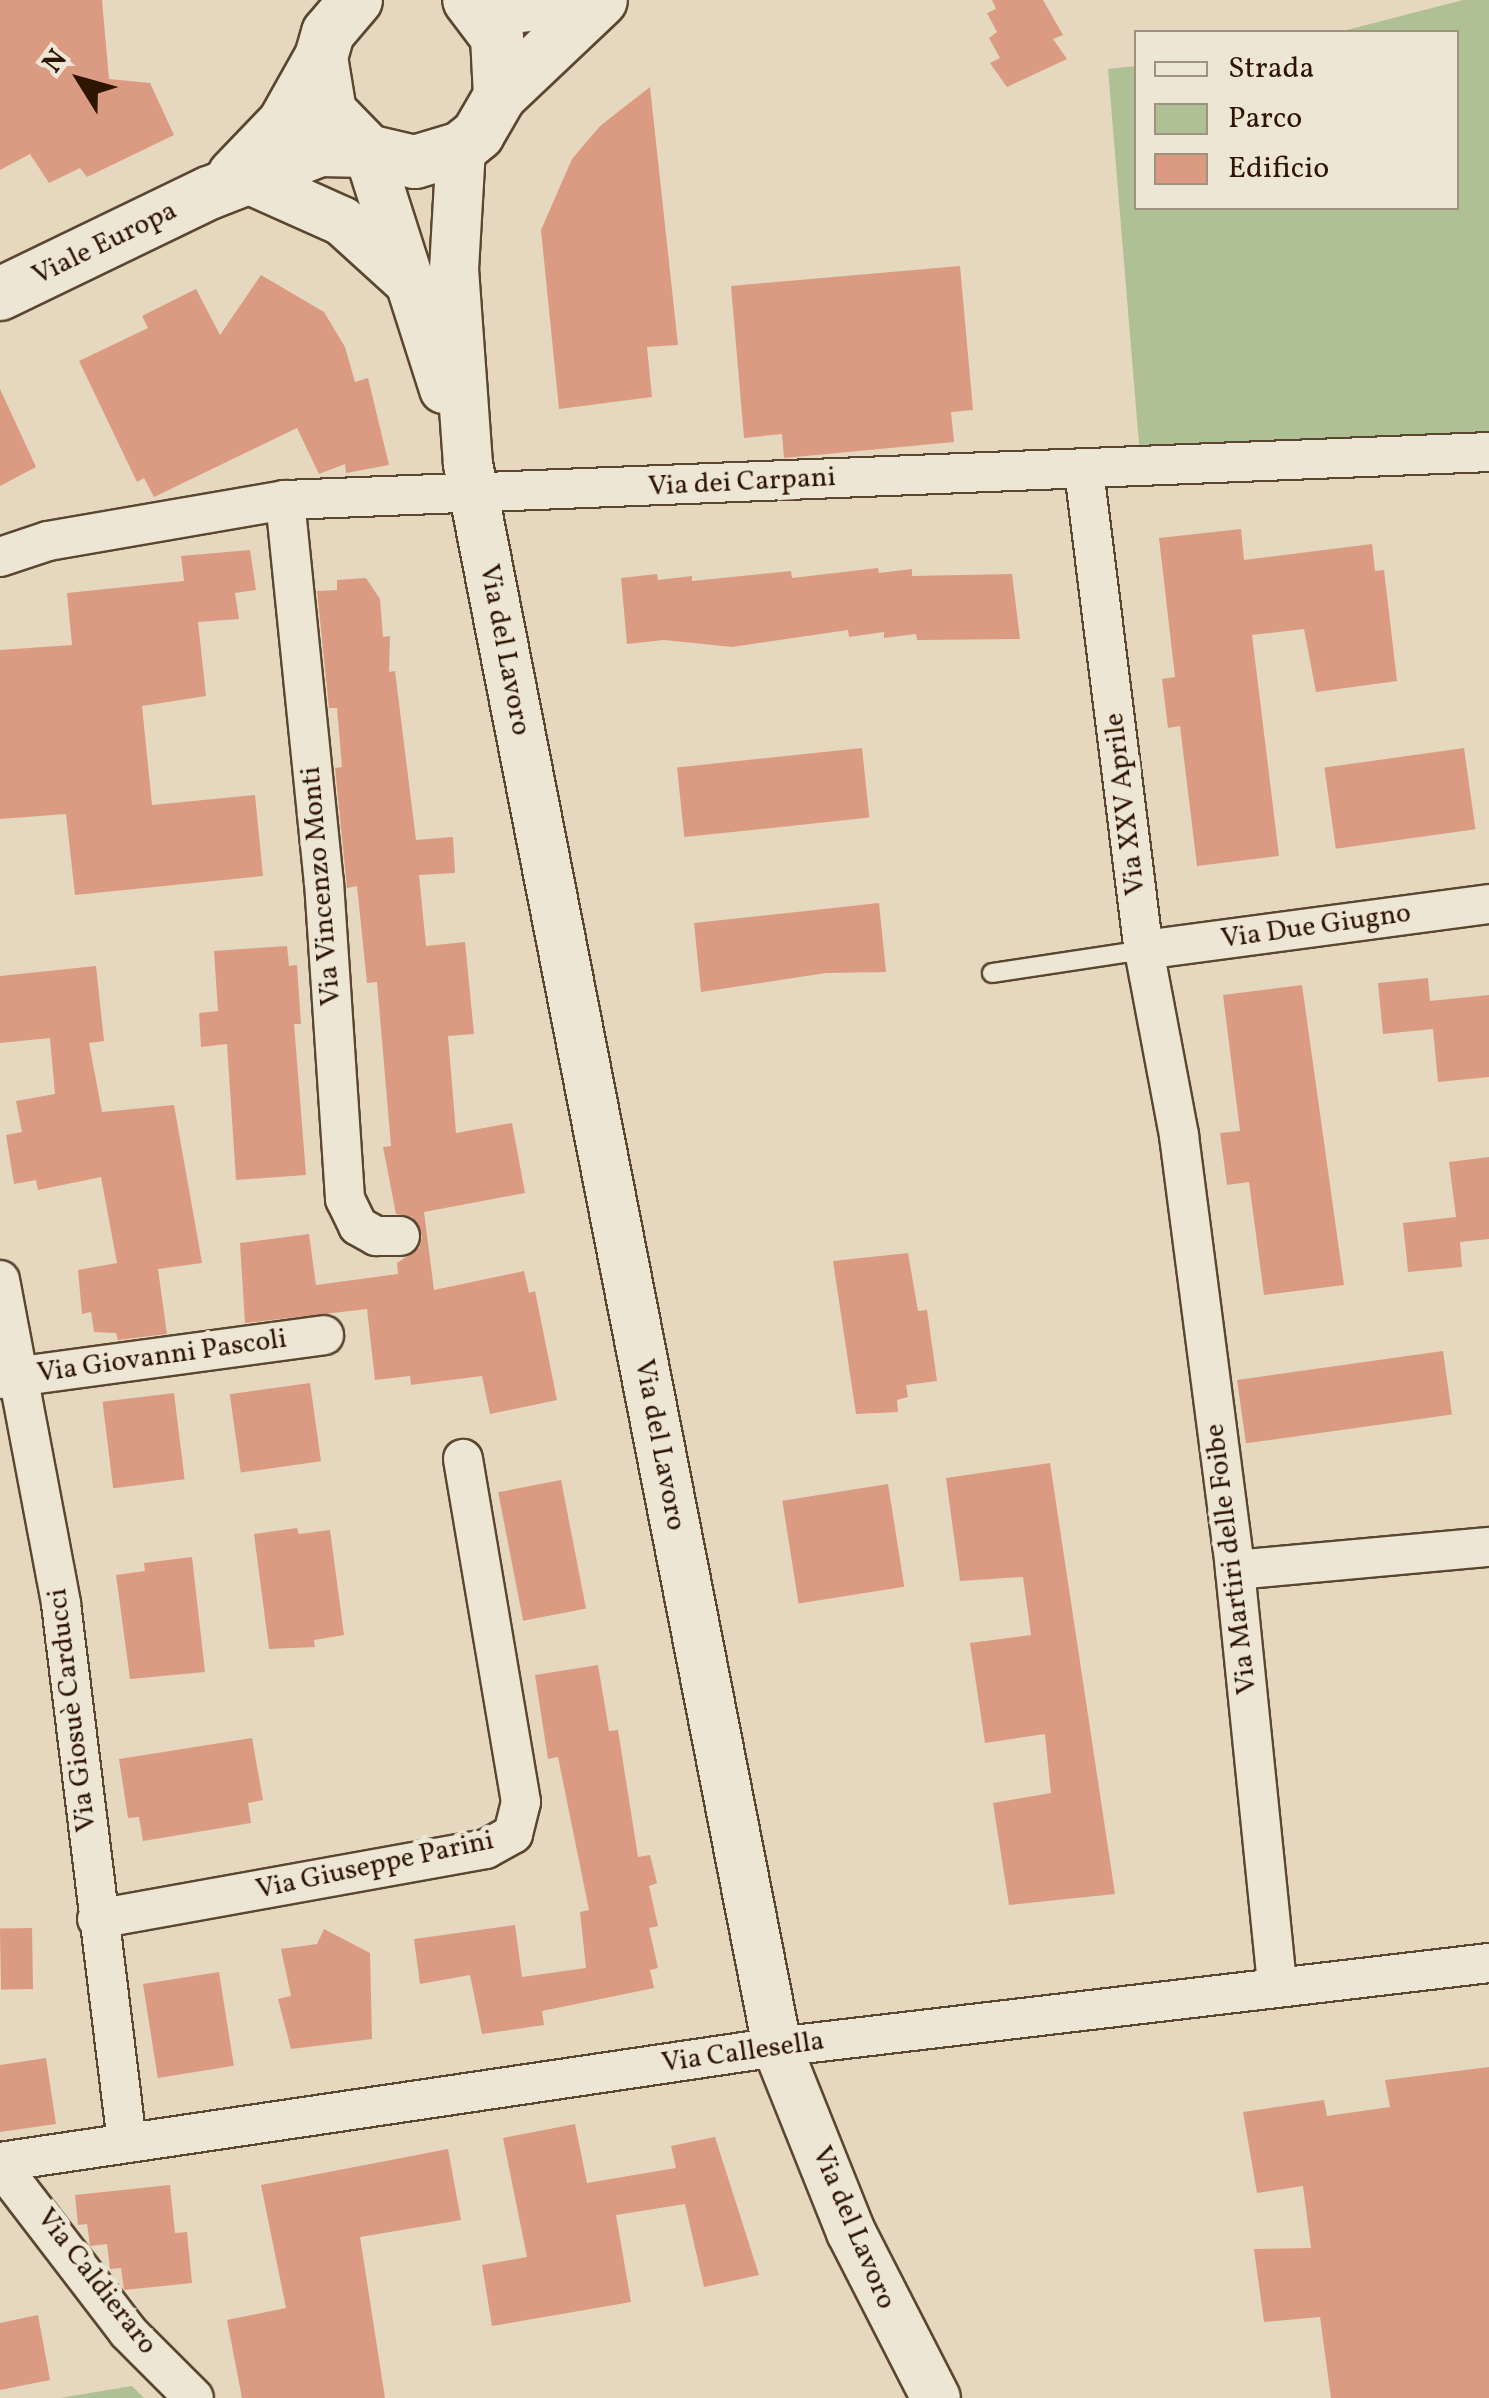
<!DOCTYPE html>
<meta charset="utf-8">
<style>
body{margin:0}
#map{position:relative;width:1489px;height:2398px;overflow:hidden;background:#e5d8be;font-family:Vollkorn,serif}
div>[style]{position:absolute}
.green>*{inset:0;background:#b0c095}
.building>*{inset:0;background:#da9b82;transform-origin:0 0}
.roads{filter:drop-shadow(2px 0 #5b4630) drop-shadow(-2px 0 #5b4630) drop-shadow(0 2px #5b4630) drop-shadow(0 -2px #5b4630)}
.service>*{height:18px;margin:-9px;padding:0 9px;transform-origin:9px;border-radius:9px;background:#eee6d5}
.minor>*{height:38px;margin:-19px;padding:0 19px;transform-origin:19px;border-radius:19px;background:#eee6d5}
.tertiary>*{height:48px;margin:-24px;padding:0 24px;transform-origin:24px;border-radius:24px;background:#eee6d5}
.secondary>*{height:52px;margin:-26px;padding:0 26px;transform-origin:26px;border-radius:26px;background:#eee6d5}
span{translate:-50% -50%;white-space:nowrap;text-align:center;line-height:1.15;-webkit-text-stroke:10px #eee6d5;paint-order:stroke}
.street-label{font-size:28px;color:#2d1500}
.legend{position:absolute;left:1134px;top:30px;width:325px;height:180px;box-sizing:border-box;background:#eee6d5;border:2px solid #a19280;margin:0;padding:12px 18px;list-style:none;font-size:30px;color:#2d1500}
.legend li{display:flex;align-items:center;gap:20px;height:50px}
.legend b{width:50px;border:2px solid #a19280}
.north{position:absolute;left:30px;top:30px;width:100px;height:100px;-webkit-text-stroke:8px #eee6d5;paint-order:stroke;rotate:307deg;font-size:28px;font-weight:700;line-height:40px;text-align:center;color:#2d1500}
.north::after{content:'';display:block;margin:auto;width:35px;height:45px;background:#2d1500;clip-path:polygon(50% 0,100% 100%,50% 72%,0 100%)}
</style>
<div id="map">
<div class="green">
<div style="clip-path:polygon(1463px 0,1489px 0,1489px 451px,1140px 456px,1108px 69px,1136px 66px,1136px 208px,1456px 208px,1456px 32px,1339px 32px)"></div>
<div style="clip-path:polygon(132px 2386px,144px 2398px,60px 2398px)"></div>
</div>
<div class="building">
<div style="clip-path:polygon(0 0,102px 0,109px 79px,150px 83px,174px 135px,87px 177px,80px 168px,49px 183px,30px 154px,0 170px)"></div>
<div style="clip-path:polygon(992px 0,1043px 0,1063px 35px,1053px 39px,1067px 59px,1007px 87px,990px 63px,1000px 58px,989px 38px,997px 32px,987px 13px,996px 9px)"></div>
<div style="clip-path:polygon(650px 87px,678px 345px,647px 347px,652px 397px,559px 409px,541px 230px,572px 159px,600px 126px)"></div>
<div style="clip-path:polygon(960px 266px,973px 410px,951px 412px,954px 442px,784px 458px,782px 434px,744px 438px,731px 286px)"></div>
<div style="clip-path:polygon(261px 275px,324px 312px,345px 347px,355px 382px,368px 378px,389px 465px,346px 473px,345px 464px,319px 474px,297px 428px,154px 497px,144px 478px,137px 482px,79px 361px,148px 328px,142px 316px,196px 289px,220px 335px)"></div>
<div style="clip-path:polygon(0 389px,36px 467px,0 486px)"></div>
<div style="clip-path:polygon(1241px 529px,1244px 560px,1372px 544px,1375px 571px,1384px 570px,1397px 681px,1316px 692px,1304px 629px,1252px 635px,1279px 856px,1197px 866px,1180px 726px,1168px 728px,1162px 679px,1175px 677px,1159px 538px)"></div>
<div style="clip-path:polygon(250px 550px,256px 590px,235px 593px,239px 619px,198px 622px,206px 696px,142px 706px,152px 805px,255px 795px,263px 876px,75px 895px,66px 814px,0 819px,0 650px,72px 645px,67px 593px,184px 581px,181px 556px)"></div>
<div style="clip-path:polygon(878px 568px,879px 573px,912px 569px,912px 576px,1012px 574px,1020px 639px,917px 640px,916px 634px,884px 638px,884px 632px,849px 637px,848px 630px,732px 647px,664px 640px,627px 644px,621px 578px,657px 574px,658px 580px,692px 576px,692px 581px,791px 571px,792px 578px)"></div>
<div style="clip-path:polygon(366px 578px,380px 599px,383px 637px,390px 636px,389px 672px,395px 671px,416px 840px,453px 837px,455px 873px,419px 875px,426px 946px,465px 942px,474px 1034px,448px 1036px,456px 1133px,512px 1123px,525px 1193px,424px 1212px,434px 1290px,524px 1271px,529px 1293px,535px 1291px,557px 1400px,490px 1414px,482px 1376px,411px 1385px,410px 1376px,375px 1380px,367px 1309px,245px 1323px,240px 1243px,309px 1234px,316px 1285px,398px 1274px,397px 1263px,419px 1248px,422px 1237px,412px 1217px,396px 1214px,383px 1147px,391px 1146px,377px 982px,367px 983px,357px 886px,347px 888px,335px 768px,342px 767px,337px 708px,329px 708px,317px 591px,337px 590px,337px 580px)"></div>
<div style="left:862px;top:748px;width:70px;height:186px;rotate:84deg"></div>
<div style="left:1464px;top:748px;width:82px;height:141px;rotate:82deg"></div>
<div style="clip-path:polygon(879px 903px,886px 972px,826px 973px,701px 992px,694px 923px)"></div>
<div style="clip-path:polygon(287px 946px,289px 966px,297px 965px,301px 1024px,294px 1024px,306px 1175px,236px 1180px,227px 1044px,201px 1047px,199px 1013px,218px 1011px,214px 951px)"></div>
<div style="clip-path:polygon(96px 966px,104px 1041px,89px 1043px,102px 1112px,174px 1105px,202px 1263px,158px 1269px,167px 1334px,118px 1340px,116px 1333px,94px 1332px,91px 1312px,82px 1314px,78px 1270px,117px 1263px,101px 1177px,38px 1190px,36px 1180px,14px 1184px,6px 1135px,22px 1132px,16px 1101px,55px 1094px,50px 1038px,0 1043px,0 976px)"></div>
<div style="clip-path:polygon(1428px 978px,1430px 1001px,1489px 995px,1489px 1077px,1438px 1082px,1433px 1029px,1383px 1034px,1378px 983px)"></div>
<div style="clip-path:polygon(1302px 985px,1344px 1285px,1264px 1295px,1249px 1182px,1227px 1185px,1220px 1133px,1240px 1131px,1223px 995px)"></div>
<div style="clip-path:polygon(1489px 1157px,1489px 1239px,1460px 1242px,1462px 1267px,1408px 1272px,1403px 1223px,1456px 1217px,1449px 1162px)"></div>
<div style="clip-path:polygon(908px 1253px,918px 1311px,927px 1310px,937px 1381px,906px 1385px,908px 1397px,897px 1400px,898px 1412px,856px 1414px,833px 1261px)"></div>
<div style="left:1443px;top:1351px;width:64px;height:208px;rotate:82deg"></div>
<div style="left:310px;top:1383px;width:79px;height:81px;rotate:82deg"></div>
<div style="left:174px;top:1393px;width:87px;height:72px;rotate:83deg"></div>
<div style="clip-path:polygon(1050px 1463px,1115px 1894px,1009px 1905px,993px 1803px,1051px 1793px,1045px 1734px,985px 1743px,970px 1643px,1031px 1635px,1023px 1577px,960px 1581px,946px 1478px)"></div>
<div style="left:561px;top:1480px;width:131px;height:64px;rotate:79deg"></div>
<div style="left:888px;top:1484px;width:104px;height:107px;rotate:81deg"></div>
<div style="clip-path:polygon(297px 1528px,299px 1534px,330px 1530px,344px 1635px,314px 1640px,315px 1647px,269px 1649px,254px 1534px)"></div>
<div style="clip-path:polygon(192px 1557px,205px 1672px,130px 1679px,116px 1575px,145px 1571px,144px 1563px)"></div>
<div style="clip-path:polygon(598px 1665px,609px 1731px,618px 1730px,638px 1857px,650px 1855px,657px 1883px,649px 1886px,658px 1926px,649px 1928px,658px 1968px,650px 1970px,654px 1988px,542px 2011px,544px 2025px,482px 2034px,470px 1975px,420px 1984px,414px 1939px,515px 1925px,522px 1977px,586px 1968px,580px 1912px,589px 1910px,558px 1757px,548px 1759px,535px 1675px)"></div>
<div style="clip-path:polygon(252px 1738px,263px 1800px,248px 1803px,251px 1823px,143px 1841px,139px 1817px,128px 1818px,119px 1759px)"></div>
<div style="left:32px;top:1928px;width:61px;height:32px;rotate:89deg"></div>
<div style="clip-path:polygon(324px 1929px,370px 1953px,372px 2039px,291px 2049px,278px 1999px,291px 1996px,281px 1949px,317px 1944px)"></div>
<div style="left:219px;top:1972px;width:95px;height:77px;rotate:81deg"></div>
<div style="clip-path:polygon(46px 2058px,56px 2124px,0 2132px,0 2065px)"></div>
<div style="clip-path:polygon(1489px 2067px,1489px 2398px,1331px 2398px,1320px 2317px,1264px 2322px,1254px 2249px,1311px 2248px,1303px 2186px,1257px 2193px,1243px 2112px,1324px 2100px,1327px 2116px,1390px 2107px,1385px 2080px)"></div>
<div style="clip-path:polygon(575px 2124px,587px 2183px,676px 2168px,671px 2146px,715px 2137px,759px 2275px,704px 2287px,685px 2204px,616px 2215px,631px 2302px,492px 2326px,482px 2265px,527px 2257px,503px 2138px)"></div>
<div style="clip-path:polygon(448px 2149px,461px 2220px,360px 2237px,385px 2398px,242px 2398px,227px 2320px,286px 2308px,261px 2185px)"></div>
<div style="clip-path:polygon(170px 2185px,175px 2233px,187px 2232px,192px 2283px,124px 2290px,121px 2268px,110px 2269px,107px 2244px,90px 2246px,87px 2224px,78px 2225px,75px 2195px)"></div>
<div style="clip-path:polygon(38px 2315px,50px 2380px,0 2390px,0 2323px)"></div>
</div>
<div class="roads">
<div class="service">
<div style="left:992px;top:973px;width:154px;rotate:-8.6deg"></div>
</div>
<div class="minor">
<div style="left:1084px;top:471px;width:483px;rotate:82.9deg"></div>
<div style="left:1144px;top:950px;width:189px;rotate:79.3deg"></div>
<div style="left:1179px;top:1136px;width:438px;rotate:82.6deg"></div>
<div style="left:1235px;top:1570px;width:416px;rotate:84.2deg"></div>
<div style="left:285px;top:500px;width:384px;rotate:84.2deg"></div>
<div style="left:324px;top:882px;width:318px;rotate:86.2deg"></div>
<div style="left:345px;top:1199px;width:30px;rotate:64deg"></div>
<div style="left:358px;top:1226px;width:21px;rotate:29deg"></div>
<div style="left:376px;top:1236px;width:24px"></div>
<div style="left:0;top:557px;width:51px;rotate:-18.4deg"></div>
<div style="left:48px;top:541px;width:241px;rotate:-9.8deg"></div>
<div style="left:285px;top:500px;width:1205px;rotate:-2.28deg"></div>
<div style="left:1144px;top:950px;width:348px;rotate:-7.6deg"></div>
<div style="left:0;top:1280px;width:330px;rotate:79.3deg"></div>
<div style="left:61px;top:1604px;width:542px;rotate:83.01deg"></div>
<div style="left:0;top:1379px;width:327px;rotate:-7.7deg"></div>
<div style="left:1235px;top:1570px;width:255px;rotate:-5.2deg"></div>
<div style="left:97px;top:1919px;width:395px;rotate:-10.2deg"></div>
<div style="left:486px;top:1849px;width:31px;rotate:-29deg"></div>
<div style="left:513px;top:1834px;width:33px;rotate:-76deg"></div>
<div style="left:521px;top:1802px;width:348px;rotate:-99.6deg"></div>
<div style="left:0;top:2162px;width:785px;rotate:-8.42deg"></div>
<div style="left:777px;top:2047px;width:717px;rotate:-6.73deg"></div>
<div style="left:0;top:2165px;width:210px;rotate:52.5deg"></div>
<div style="left:128px;top:2332px;width:93px;rotate:45deg"></div>
</div>
<div class="tertiary">
<div style="left:461px;top:148px;width:121px;rotate:93.3deg"></div>
<div style="left:454px;top:269px;width:196px;rotate:85.9deg"></div>
<div style="left:468px;top:464px;width:1613px;rotate:78.95deg"></div>
<div style="left:777px;top:2047px;width:199px;rotate:68.2deg"></div>
<div style="left:851px;top:2232px;width:186px;rotate:62.9deg"></div>
<div style="left:368px;top:151px;width:250px;rotate:72.3deg"></div>
<div style="left:248px;top:179px;width:103px;rotate:24.1deg"></div>
<div style="left:342px;top:221px;width:88px;rotate:42.2deg"></div>
</div>
<div class="secondary">
<div style="left:356px;top:0;width:43px;rotate:130.3deg"></div>
<div style="left:328px;top:33px;width:25px;rotate:106deg"></div>
<div style="left:321px;top:57px;width:56px;rotate:80.7deg"></div>
<div style="left:330px;top:112px;width:54px;rotate:45.7deg"></div>
<div style="left:368px;top:151px;width:48px;rotate:13.2deg"></div>
<div style="left:415px;top:162px;width:48px;rotate:-16.9deg"></div>
<div style="left:461px;top:148px;width:22px;rotate:-39deg"></div>
<div style="left:478px;top:134px;width:44px;rotate:-59.9deg"></div>
<div style="left:500px;top:96px;width:59px;rotate:-92.9deg"></div>
<div style="left:497px;top:37px;width:46px;rotate:-127.1deg"></div>
<div style="left:481px;top:11px;width:89px;rotate:-7.1deg"></div>
<div style="left:500px;top:96px;width:139px;rotate:-43.5deg"></div>
<div style="left:234px;top:175px;width:72px;rotate:-46.1deg"></div>
<div style="left:284px;top:123px;width:76px;rotate:-60.7deg"></div>
<div style="left:0;top:294px;width:232px;rotate:-25.8deg"></div>
<div style="left:209px;top:193px;width:119px;rotate:-21.2deg"></div>
<div style="left:320px;top:150px;width:48px;rotate:1.2deg"></div>
</div>
</div>
<div class="street-label">
<span style="left:105px;top:244px;rotate:-26deg">Viale Europa</span>
<span style="left:742px;top:483px;rotate:-3deg">Via dei Carpani</span>
<span style="left:504px;top:650px;rotate:79deg">Via del Lavoro</span>
<span style="left:1126px;top:804px;rotate:-97deg">Via XXV Aprile</span>
<span style="left:322px;top:886px;rotate:-95deg">Via Vincenzo Monti</span>
<span style="left:1316px;top:927px;rotate:-8deg">Via Due Giugno</span>
<span style="left:162px;top:1357px;rotate:-8deg">Via Giovanni Pascoli</span>
<span style="left:659px;top:1445px;rotate:79deg">Via del Lavoro</span>
<span style="left:1232px;top:1559px;rotate:-97deg">Via Martiri delle Foibe</span>
<span style="left:73px;top:1710px;rotate:-97deg">Via Giosuè Carducci</span>
<span style="left:375px;top:1866px;rotate:-12deg">Via Giuseppe Parini</span>
<span style="left:743px;top:2053px;rotate:-8deg">Via Callesella</span>
<span style="left:853px;top:2228px;rotate:67deg">Via del Lavoro</span>
<span style="left:96px;top:2282px;rotate:52deg">Via Caldieraro</span>
</div>
<ul class="legend">
<li><b style="height:12px;background:#eee6d5"></b>Strada</li>
<li><b style="height:28px;background:#b0c095"></b>Parco</li>
<li><b style="height:28px;background:#da9b82"></b>Edificio</li>
</ul>
<div class="north">N</div>
</div>
